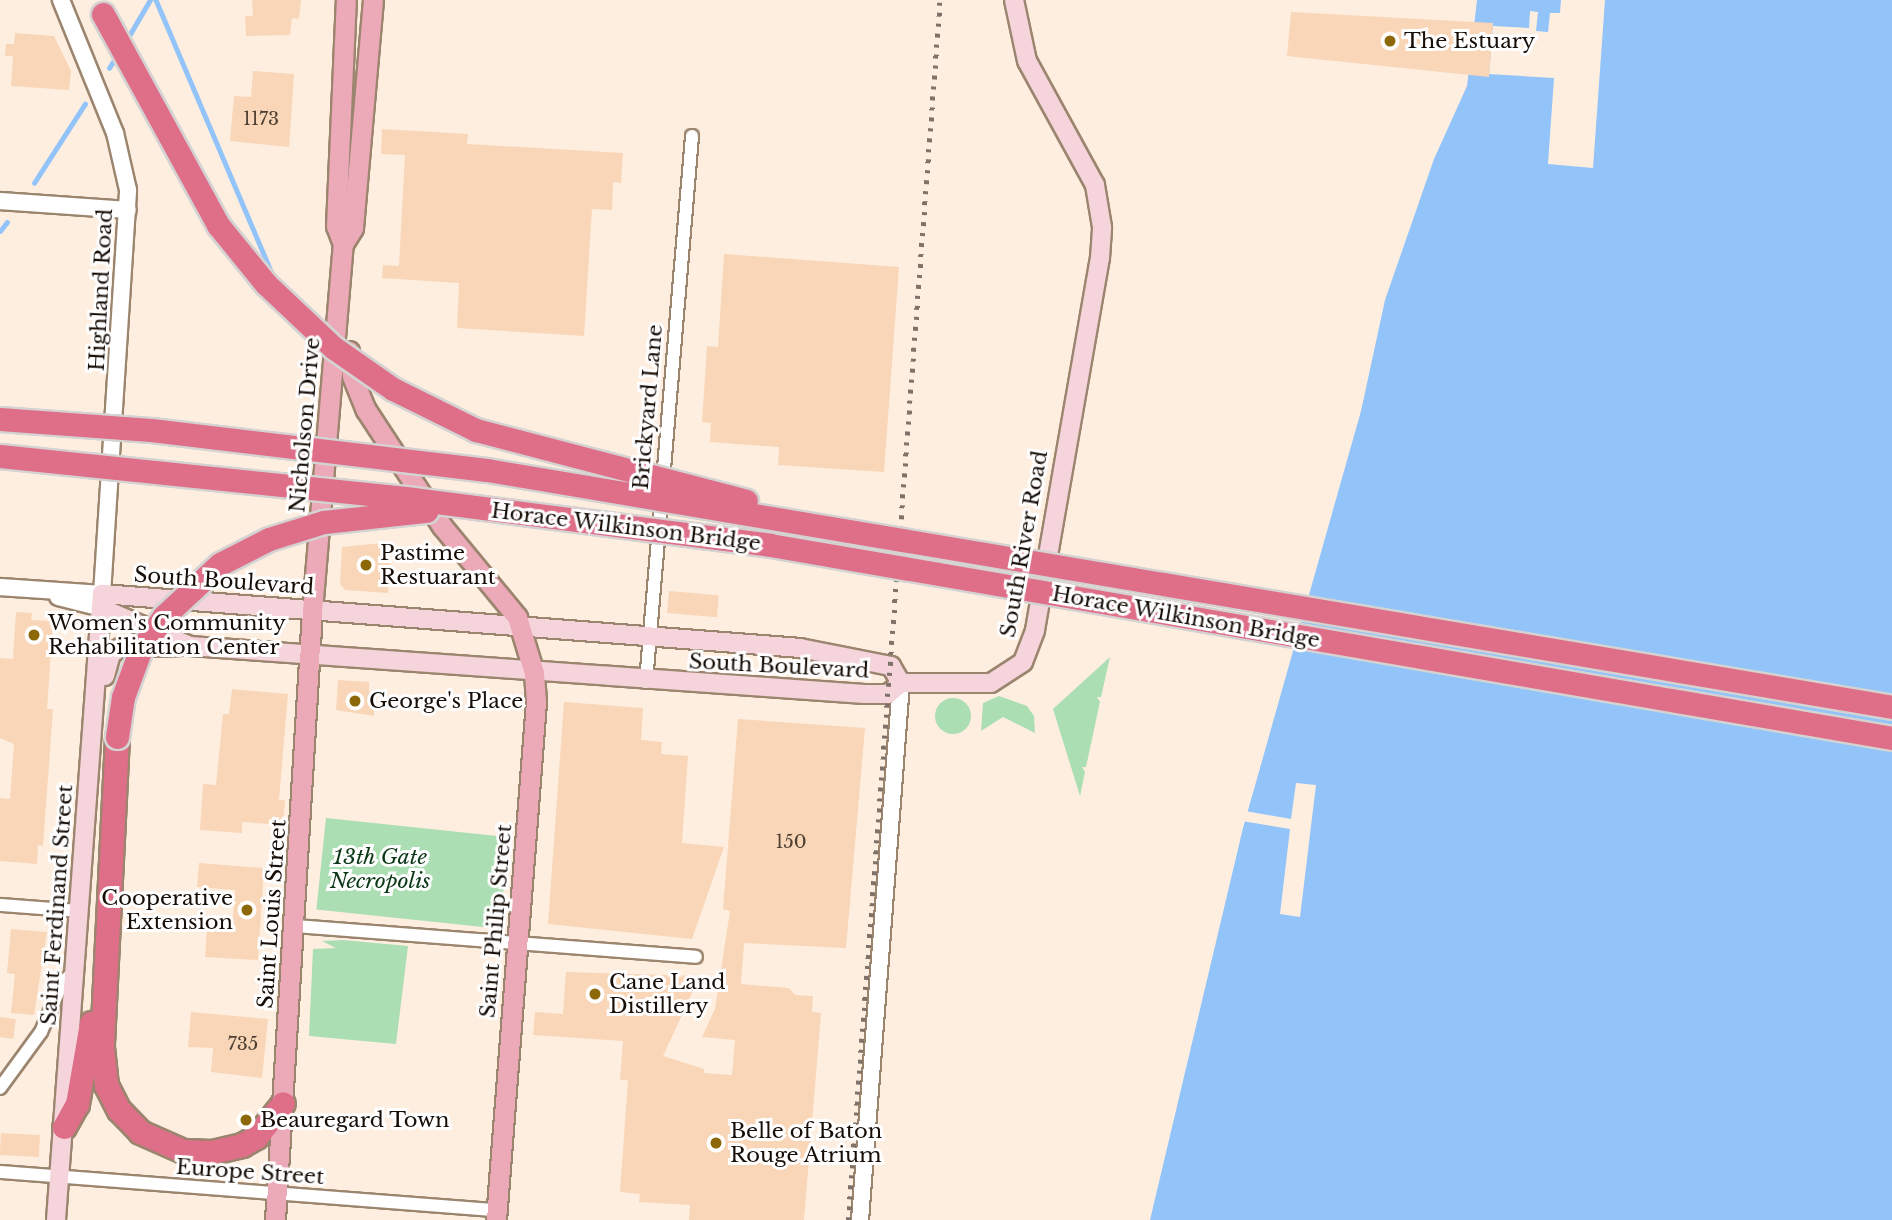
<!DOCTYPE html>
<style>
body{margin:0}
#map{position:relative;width:1892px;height:1220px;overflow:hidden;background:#feeee0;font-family:"Libre Baskerville",serif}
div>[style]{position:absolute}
.green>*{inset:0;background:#abdeb2;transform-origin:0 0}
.round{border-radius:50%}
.water>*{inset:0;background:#92c4fa}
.pier>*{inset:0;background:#feeee0}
.stream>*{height:4.5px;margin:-2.25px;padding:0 2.25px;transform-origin:2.25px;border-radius:2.25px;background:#92c4fa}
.building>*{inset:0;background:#f8d6b7;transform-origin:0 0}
.roads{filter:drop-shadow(2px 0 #9c856e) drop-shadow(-2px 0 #9c856e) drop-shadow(0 2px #9c856e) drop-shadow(0 -2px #9c856e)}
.minor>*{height:12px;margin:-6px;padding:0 6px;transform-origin:6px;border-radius:6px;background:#fff}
.tertiary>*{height:16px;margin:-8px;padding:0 8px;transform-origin:8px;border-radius:8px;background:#fff}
.secondary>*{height:18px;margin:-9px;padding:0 9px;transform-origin:9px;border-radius:9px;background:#f5d4dc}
.primary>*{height:19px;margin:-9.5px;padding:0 9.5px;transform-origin:9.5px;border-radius:9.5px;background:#eca9b8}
.motorway>*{height:23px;margin:-11.5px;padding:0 11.5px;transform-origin:11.5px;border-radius:11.5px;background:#df6f89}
.rail>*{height:4.5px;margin-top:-2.25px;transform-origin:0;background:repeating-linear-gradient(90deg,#7f7369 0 3.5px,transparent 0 10.5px)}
.bridges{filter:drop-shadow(2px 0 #d5d3d2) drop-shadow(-2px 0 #d5d3d2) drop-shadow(0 2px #d5d3d2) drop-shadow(0 -2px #d5d3d2)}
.motorway-bridge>*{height:23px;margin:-11.5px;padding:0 11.5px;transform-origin:11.5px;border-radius:11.5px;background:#df6f89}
.dots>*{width:19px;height:19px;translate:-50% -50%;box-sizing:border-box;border:4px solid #fefefe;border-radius:50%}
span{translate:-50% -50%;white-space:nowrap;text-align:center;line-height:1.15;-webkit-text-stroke:6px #fefefe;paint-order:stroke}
.number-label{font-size:18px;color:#4e3f32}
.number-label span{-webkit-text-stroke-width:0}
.poi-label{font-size:21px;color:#160d06}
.left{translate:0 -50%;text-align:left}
.right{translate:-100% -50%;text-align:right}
.street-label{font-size:21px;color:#160d06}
.park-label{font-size:21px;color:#0b3717;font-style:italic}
</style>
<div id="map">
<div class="green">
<div style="clip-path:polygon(1110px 657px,1101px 697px,1097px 697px,1100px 702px,1086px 767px,1082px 767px,1085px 772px,1080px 796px,1053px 709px)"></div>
<div style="clip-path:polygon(999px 696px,1027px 706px,1034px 716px,1035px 733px,1003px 717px,981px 731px,983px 703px)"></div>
<div class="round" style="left:935px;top:698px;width:36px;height:36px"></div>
<div style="left:326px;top:818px;width:184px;height:92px;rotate:6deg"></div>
<div style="clip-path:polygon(343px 940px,408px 946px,396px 1044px,309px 1036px,313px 949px,336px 948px,322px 941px)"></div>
</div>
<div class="water">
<div style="clip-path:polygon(1477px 0,1892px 0,1892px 1220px,1150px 1220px,1243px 828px,1361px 411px,1385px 300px,1434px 159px,1467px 86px)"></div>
</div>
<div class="pier">
<div style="clip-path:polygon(1561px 0,1605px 0,1593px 168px,1548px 164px,1554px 78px,1489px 74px,1493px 26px,1529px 28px,1530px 11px,1538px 12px,1536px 31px,1548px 32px,1550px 13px,1560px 13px)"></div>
<div style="clip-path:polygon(1296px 783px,1316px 785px,1300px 917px,1280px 914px,1290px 829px,1242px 821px,1245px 811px,1291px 819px)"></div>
</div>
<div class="stream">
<div style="left:156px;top:0;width:297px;rotate:67deg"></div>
<div style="left:126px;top:41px;width:48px;rotate:-59.7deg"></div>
<div style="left:109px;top:68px;width:17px;rotate:-57deg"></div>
<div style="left:34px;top:183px;width:94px;rotate:-57.2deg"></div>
<div style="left:0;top:231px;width:11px;rotate:-52deg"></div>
</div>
<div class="building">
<div style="clip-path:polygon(252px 0,301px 0,299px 19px,292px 18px,290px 35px,246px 36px,245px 16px,253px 16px)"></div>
<div style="clip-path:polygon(1291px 12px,1493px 23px,1489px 77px,1287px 56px)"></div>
<div style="clip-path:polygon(15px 33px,54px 36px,71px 71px,69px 90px,11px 86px,13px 56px,5px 56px,6px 44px,14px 44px)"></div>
<div style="clip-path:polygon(253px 71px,294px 74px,289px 147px,230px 141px,234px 96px,251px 97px)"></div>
<div style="clip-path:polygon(382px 129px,468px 134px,467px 144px,623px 153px,621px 183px,613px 182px,612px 210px,592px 209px,584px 336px,457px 328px,459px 283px,382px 278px,383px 265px,399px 266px,405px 155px,381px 154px)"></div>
<div style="clip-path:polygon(724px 254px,899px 267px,884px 472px,778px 465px,779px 447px,710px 442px,711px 423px,702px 422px,707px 346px,718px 347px)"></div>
<div style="clip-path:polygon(392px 542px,388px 593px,345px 590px,340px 584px,342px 547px)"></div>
<div style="left:669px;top:591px;width:50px;height:22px;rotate:5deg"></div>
<div style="clip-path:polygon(16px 612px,32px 613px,31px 620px,53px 621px,47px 709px,53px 709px,43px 846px,38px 845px,37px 864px,0 861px,0 798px,10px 799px,14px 744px,0 738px,0 658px,13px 659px)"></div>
<div style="clip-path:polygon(338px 680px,369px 682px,369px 692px,375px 692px,374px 716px,336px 710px)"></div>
<div style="clip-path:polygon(232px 689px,288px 694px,279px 800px,285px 800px,283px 825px,242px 822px,242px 833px,200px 830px,203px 784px,216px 785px,223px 714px,229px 714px)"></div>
<div style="clip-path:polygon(564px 702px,643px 708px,641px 740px,662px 742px,661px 754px,688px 756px,682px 843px,724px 847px,692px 939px,548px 924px)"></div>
<div style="clip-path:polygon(738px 719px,865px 728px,846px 948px,744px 943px,741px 984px,789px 988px,795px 995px,813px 996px,812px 1012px,821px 1013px,804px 1220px,689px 1220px,690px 1205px,639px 1202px,640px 1194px,620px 1192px,628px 1080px,620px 1080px,623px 1041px,533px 1035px,535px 1012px,563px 1014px,566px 972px,700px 976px,663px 1056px,704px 1069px,704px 1073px,732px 1075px,735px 1040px,702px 1037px,715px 1009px,730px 911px,723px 909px)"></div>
<div style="clip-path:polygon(199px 863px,264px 868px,258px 960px,205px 957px,207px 930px,232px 932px,235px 890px,197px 887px)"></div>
<div style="clip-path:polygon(11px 929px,47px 932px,34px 1015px,11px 1013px,15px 974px,7px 973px)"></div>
<div style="clip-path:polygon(191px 1012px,268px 1019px,262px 1078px,211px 1072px,213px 1048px,188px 1047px)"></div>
<div style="left:0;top:1017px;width:16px;height:20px;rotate:7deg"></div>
<div style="left:1px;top:1133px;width:39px;height:22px;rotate:3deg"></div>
</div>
<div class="roads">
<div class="minor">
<div style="left:646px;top:682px;width:548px;rotate:-85.18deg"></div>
<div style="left:0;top:905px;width:79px;rotate:4.3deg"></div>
<div style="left:295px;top:926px;width:402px;rotate:4.4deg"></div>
<div style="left:0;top:1088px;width:69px;rotate:-53.8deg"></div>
<div style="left:41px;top:1032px;width:53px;rotate:-66.8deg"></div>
<div style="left:62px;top:983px;width:16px;rotate:-43deg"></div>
<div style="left:0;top:1172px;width:498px;rotate:4.4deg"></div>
</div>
<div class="tertiary">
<div style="left:0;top:201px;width:128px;rotate:4deg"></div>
<div style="left:0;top:587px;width:102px;rotate:3.9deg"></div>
<div style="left:102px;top:594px;width:405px;rotate:-86.3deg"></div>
<div style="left:128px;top:190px;width:58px;rotate:-102.8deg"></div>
<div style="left:115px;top:133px;width:144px;rotate:-112.1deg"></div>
<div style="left:58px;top:597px;width:44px;rotate:14.3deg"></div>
<div style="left:860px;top:1220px;width:539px;rotate:-85.63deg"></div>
</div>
<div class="secondary">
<div style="left:101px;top:608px;width:97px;rotate:23.1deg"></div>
<div style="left:190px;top:646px;width:676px;rotate:4.07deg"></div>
<div style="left:864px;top:694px;width:24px"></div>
<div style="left:888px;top:694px;width:17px;rotate:-40deg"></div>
<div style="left:105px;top:676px;width:23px;rotate:-75deg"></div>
<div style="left:111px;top:654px;width:11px;rotate:-34deg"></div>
<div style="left:120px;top:648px;width:63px;rotate:-1.8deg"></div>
<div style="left:901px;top:683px;width:90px"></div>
<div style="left:991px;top:683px;width:38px;rotate:-33deg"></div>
<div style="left:1023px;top:662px;width:34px;rotate:-69deg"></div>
<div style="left:1035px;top:630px;width:378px;rotate:-80.1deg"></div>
<div style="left:1100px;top:258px;width:31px;rotate:-86deg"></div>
<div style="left:1102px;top:227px;width:43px;rotate:-99.5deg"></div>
<div style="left:1095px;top:185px;width:141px;rotate:-118.7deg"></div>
<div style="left:1027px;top:61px;width:62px;rotate:-102deg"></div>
<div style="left:56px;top:1220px;width:628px;rotate:-85.8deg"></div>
<div style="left:102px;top:594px;width:700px;rotate:4.42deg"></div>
<div style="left:800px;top:648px;width:93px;rotate:11.2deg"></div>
<div style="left:891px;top:666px;width:20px;rotate:60deg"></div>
</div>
<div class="primary">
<div style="left:343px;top:244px;width:19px;rotate:-58deg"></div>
<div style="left:353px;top:228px;width:229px;rotate:-85deg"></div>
<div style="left:349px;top:351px;width:25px;rotate:83deg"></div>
<div style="left:352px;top:376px;width:37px;rotate:68deg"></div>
<div style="left:366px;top:410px;width:139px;rotate:56.8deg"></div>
<div style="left:442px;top:526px;width:118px;rotate:50.5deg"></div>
<div style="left:517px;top:617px;width:59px;rotate:73.1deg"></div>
<div style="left:534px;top:673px;width:29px;rotate:86deg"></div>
<div style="left:536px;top:702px;width:520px;rotate:94.42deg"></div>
<div style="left:275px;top:1220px;width:610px;rotate:-86.52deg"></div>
<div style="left:312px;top:611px;width:368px;rotate:-85.2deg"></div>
<div style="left:343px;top:244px;width:19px;rotate:-111deg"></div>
<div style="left:336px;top:226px;width:226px;rotate:-87.5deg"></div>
</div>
<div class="motorway">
<div style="left:117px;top:737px;width:310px;rotate:92.8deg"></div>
<div style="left:102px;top:1047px;width:38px;rotate:84deg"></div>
<div style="left:106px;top:1085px;width:28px;rotate:63deg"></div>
<div style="left:119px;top:1110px;width:30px;rotate:46deg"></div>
<div style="left:140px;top:1132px;width:47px;rotate:23.8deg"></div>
<div style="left:183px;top:1151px;width:29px;rotate:2deg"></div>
<div style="left:212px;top:1152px;width:31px;rotate:-13deg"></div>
<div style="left:242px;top:1145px;width:16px;rotate:-30deg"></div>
<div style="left:256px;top:1137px;width:43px;rotate:-51.5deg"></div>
<div style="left:64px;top:1127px;width:26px;rotate:-61deg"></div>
<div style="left:77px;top:1104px;width:82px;rotate:-80.2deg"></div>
</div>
</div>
<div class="rail">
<div style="left:848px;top:1220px;width:1223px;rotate:-85.69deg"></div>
</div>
<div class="bridges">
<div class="motorway-bridge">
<div style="left:103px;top:14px;width:240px;rotate:61.4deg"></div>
<div style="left:218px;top:225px;width:76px;rotate:50.9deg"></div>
<div style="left:266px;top:284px;width:93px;rotate:43.3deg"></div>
<div style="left:334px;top:348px;width:72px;rotate:34.8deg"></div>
<div style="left:393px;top:389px;width:93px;rotate:26.3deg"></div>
<div style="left:476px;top:430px;width:279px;rotate:14.7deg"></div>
<div style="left:0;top:419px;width:151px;rotate:4.2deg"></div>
<div style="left:151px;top:430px;width:338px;rotate:6.8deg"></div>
<div style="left:487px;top:470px;width:1425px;rotate:9.57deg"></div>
<div style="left:0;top:456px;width:415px;rotate:5.9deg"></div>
<div style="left:413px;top:499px;width:360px;rotate:7.3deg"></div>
<div style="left:770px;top:545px;width:1138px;rotate:9.76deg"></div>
<div style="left:117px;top:737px;width:40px;rotate:-81.5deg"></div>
<div style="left:123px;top:697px;width:49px;rotate:-69.7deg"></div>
<div style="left:140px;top:651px;width:42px;rotate:-55.6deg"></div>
<div style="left:164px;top:616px;width:76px;rotate:-42.9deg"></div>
<div style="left:220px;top:564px;width:55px;rotate:-27deg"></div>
<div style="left:269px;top:539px;width:58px;rotate:-17.2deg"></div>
<div style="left:324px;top:522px;width:103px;rotate:-6.2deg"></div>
</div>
</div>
<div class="dots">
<div style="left:1390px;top:41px;background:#8c6808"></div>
<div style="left:366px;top:565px;background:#8c6808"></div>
<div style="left:34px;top:635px;background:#8c6808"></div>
<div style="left:355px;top:701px;background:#8c6808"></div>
<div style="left:247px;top:910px;background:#8c6808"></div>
<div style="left:595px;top:994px;background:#8c6808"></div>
<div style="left:246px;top:1120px;background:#8c6808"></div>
<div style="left:716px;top:1143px;background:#8c6808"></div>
</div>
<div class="number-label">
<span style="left:261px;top:119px">1173</span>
<span style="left:791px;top:842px">150</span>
<span style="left:243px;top:1044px">735</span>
</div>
<div class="poi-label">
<span class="left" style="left:1404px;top:41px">The Estuary</span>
<span class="left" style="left:380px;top:565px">Pastime<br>Restuarant</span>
<span class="left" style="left:48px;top:635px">Women's Community<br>Rehabilitation Center</span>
<span class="left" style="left:369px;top:701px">George's Place</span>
<span class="right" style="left:233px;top:910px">Cooperative<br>Extension</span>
<span class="left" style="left:609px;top:994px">Cane Land<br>Distillery</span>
<span class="left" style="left:260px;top:1120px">Beauregard Town</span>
<span class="left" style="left:730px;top:1143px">Belle of Baton<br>Rouge Atrium</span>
</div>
<div class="street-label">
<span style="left:101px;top:290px;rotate:-87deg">Highland Road</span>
<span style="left:648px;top:407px;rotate:-85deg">Brickyard Lane</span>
<span style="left:305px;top:425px;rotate:-85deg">Nicholson Drive</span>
<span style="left:626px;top:527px;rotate:7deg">Horace Wilkinson Bridge</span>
<span style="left:1024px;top:544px;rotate:-80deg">South River Road</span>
<span style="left:224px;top:581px;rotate:4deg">South Boulevard</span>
<span style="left:1186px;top:617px;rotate:10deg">Horace Wilkinson Bridge</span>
<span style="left:779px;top:666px;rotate:3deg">South Boulevard</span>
<span style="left:57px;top:905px;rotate:-86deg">Saint Ferdinand Street</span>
<span style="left:272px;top:914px;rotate:-86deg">Saint Louis Street</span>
<span style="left:496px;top:921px;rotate:-85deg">Saint Philip Street</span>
<span style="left:250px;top:1172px;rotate:4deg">Europe Street</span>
</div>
<div class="park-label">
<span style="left:380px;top:869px">13th Gate<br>Necropolis</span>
</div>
</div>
